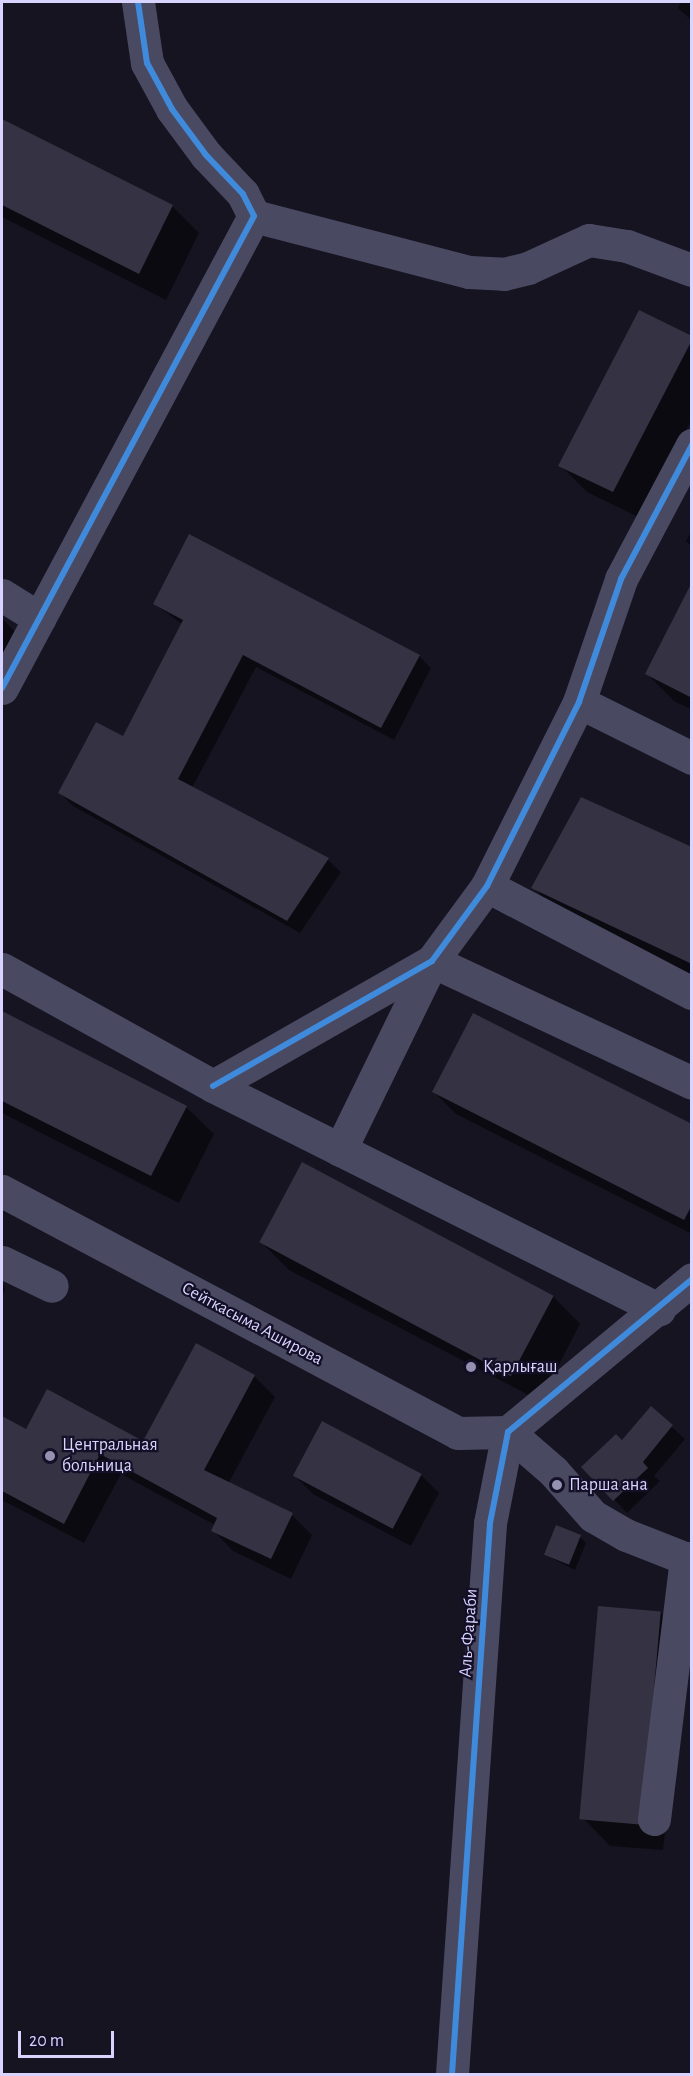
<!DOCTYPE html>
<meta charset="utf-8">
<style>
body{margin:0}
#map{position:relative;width:693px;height:2076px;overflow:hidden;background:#161421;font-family:"Alegreya Sans",sans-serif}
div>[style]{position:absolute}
.shadow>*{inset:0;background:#0007}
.building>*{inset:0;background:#343243;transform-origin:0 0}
.minor>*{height:33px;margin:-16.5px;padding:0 16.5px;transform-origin:16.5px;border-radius:16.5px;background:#4a4962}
.cycleway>*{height:6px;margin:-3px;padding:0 3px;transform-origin:3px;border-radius:3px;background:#408adc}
.dots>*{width:16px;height:16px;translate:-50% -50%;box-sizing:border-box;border:3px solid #130f26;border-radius:50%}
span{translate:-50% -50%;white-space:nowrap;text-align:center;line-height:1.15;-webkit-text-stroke:4.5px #130f26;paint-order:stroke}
.street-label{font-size:18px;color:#d9d4ff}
.poi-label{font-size:18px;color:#d9d4ff}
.left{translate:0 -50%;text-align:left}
.frame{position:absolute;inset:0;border:3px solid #d9d4ff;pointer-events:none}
.scale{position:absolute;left:18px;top:2031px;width:96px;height:27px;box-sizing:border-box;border:3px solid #d9d4ff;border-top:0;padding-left:8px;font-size:18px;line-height:21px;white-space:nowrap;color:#d9d4ff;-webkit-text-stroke:4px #130f26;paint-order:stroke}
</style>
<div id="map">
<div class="shadow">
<div style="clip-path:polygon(681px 2px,692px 2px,692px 21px,678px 8px)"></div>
<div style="clip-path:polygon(2px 120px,172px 206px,199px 233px,166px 300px,2px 217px)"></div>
<div style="clip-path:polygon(692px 337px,692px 419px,640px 518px,587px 492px,560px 465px)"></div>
<div style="clip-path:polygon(692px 530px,692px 547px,686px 541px)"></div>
<div style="clip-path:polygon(155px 604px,419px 656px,431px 668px,394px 740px,256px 667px,192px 788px,328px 860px,341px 872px,300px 933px,73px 806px,60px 793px,124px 738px,183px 625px)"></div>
<div style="clip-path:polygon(692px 614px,692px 710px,674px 701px,647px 674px)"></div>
<div style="clip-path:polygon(2px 619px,31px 647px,2px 708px)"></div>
<div style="clip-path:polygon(692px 849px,692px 978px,560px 915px,533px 887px)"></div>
<div style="clip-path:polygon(2px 1013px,186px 1107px,214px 1134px,179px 1203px,2px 1113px)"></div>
<div style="clip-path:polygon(434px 1092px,692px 1126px,692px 1234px,456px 1114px)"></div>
<div style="clip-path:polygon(262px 1243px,553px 1296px,580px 1324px,540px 1401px,289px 1270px)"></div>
<div style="clip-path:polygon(2px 1280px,5px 1290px,2px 1297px)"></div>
<div style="clip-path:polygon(197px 1345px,254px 1376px,275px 1397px,228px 1484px,292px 1515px,312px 1535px,291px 1579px,233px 1551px,213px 1530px,215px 1525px,121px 1474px,84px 1543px,2px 1500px,2px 1418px,26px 1431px,144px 1443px)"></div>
<div style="clip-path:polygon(651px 1408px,685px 1439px,654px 1476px,660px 1481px,627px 1513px,583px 1467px,623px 1442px)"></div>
<div style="clip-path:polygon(323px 1423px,421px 1475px,439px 1493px,411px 1546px,313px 1494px,295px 1476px)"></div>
<div style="clip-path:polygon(580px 1537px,586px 1543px,575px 1570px,545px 1555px)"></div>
<div style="clip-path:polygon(660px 1612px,687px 1639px,663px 1850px,610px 1846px,583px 1818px)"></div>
</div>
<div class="building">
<div style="clip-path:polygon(2px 119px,173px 205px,139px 274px,2px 205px)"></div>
<div style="clip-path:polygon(639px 310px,692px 336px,692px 340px,613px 492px,558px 466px)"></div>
<div style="clip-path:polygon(189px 534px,420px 655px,381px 728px,243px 655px,178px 779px,329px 858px,287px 921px,58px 793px,96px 722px,123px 736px,183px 620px,153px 604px)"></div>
<div style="clip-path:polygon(692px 582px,692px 698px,645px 674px)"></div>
<div style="clip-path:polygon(581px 797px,692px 847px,692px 964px,531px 888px)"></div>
<div style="clip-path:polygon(2px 1011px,187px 1106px,151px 1176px,2px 1101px)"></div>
<div style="clip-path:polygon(473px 1013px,692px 1124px,692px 1205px,684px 1220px,432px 1092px)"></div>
<div style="left:302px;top:1162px;width:285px;height:91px;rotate:28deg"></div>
<div style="clip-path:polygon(196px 1343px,255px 1375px,204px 1470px,293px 1513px,271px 1559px,211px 1531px,217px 1518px,100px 1454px,64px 1524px,2px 1491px,2px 1416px,26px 1429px,47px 1389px,143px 1441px)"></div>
<div style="clip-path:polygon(651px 1406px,673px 1425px,643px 1462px,648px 1468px,613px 1501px,581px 1467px,616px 1434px,622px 1440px)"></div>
<div style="left:322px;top:1421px;width:113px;height:62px;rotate:28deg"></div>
<div style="left:556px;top:1525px;width:27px;height:32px;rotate:22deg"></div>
<div style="left:598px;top:1606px;width:63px;height:214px;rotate:5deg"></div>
</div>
<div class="minor">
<div style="left:254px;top:216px;width:222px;rotate:14.6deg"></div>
<div style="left:469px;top:272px;width:35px;rotate:3deg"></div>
<div style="left:504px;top:274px;width:25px;rotate:-14deg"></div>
<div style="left:528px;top:268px;width:67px;rotate:-24.7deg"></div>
<div style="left:589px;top:240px;width:38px;rotate:9deg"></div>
<div style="left:627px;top:246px;width:69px;rotate:20.3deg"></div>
<div style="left:2px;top:595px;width:44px;rotate:31.9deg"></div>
<div style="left:2px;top:688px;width:535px;rotate:-61.9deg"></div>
<div style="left:254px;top:216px;width:25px;rotate:-117deg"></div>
<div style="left:243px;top:194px;width:54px;rotate:-133.5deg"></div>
<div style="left:206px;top:155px;width:57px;rotate:-126.5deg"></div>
<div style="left:172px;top:109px;width:52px;rotate:-118.5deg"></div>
<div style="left:147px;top:63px;width:62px;rotate:-98.4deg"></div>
<div style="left:579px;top:702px;width:126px;rotate:26.4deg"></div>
<div style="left:487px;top:886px;width:231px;rotate:27.6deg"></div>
<div style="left:2px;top:969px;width:241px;rotate:29deg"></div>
<div style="left:213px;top:1086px;width:499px;rotate:26.6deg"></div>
<div style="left:213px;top:1086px;width:252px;rotate:-29.7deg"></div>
<div style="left:432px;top:961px;width:93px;rotate:-53.7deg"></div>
<div style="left:487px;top:886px;width:206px;rotate:-63.4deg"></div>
<div style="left:579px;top:702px;width:130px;rotate:-71.1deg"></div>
<div style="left:621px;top:579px;width:152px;rotate:-62.1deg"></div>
<div style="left:340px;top:1150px;width:210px;rotate:-64deg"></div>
<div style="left:432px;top:961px;width:287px;rotate:25.1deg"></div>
<div style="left:2px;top:1191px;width:516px;rotate:27.95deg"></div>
<div style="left:458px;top:1433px;width:50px;rotate:-1.1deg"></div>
<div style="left:2px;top:1262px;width:55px;rotate:25.6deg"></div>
<div style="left:508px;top:1432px;width:60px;rotate:40.9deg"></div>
<div style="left:553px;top:1471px;width:60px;rotate:48.4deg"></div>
<div style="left:593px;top:1516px;width:38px;rotate:30deg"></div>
<div style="left:626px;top:1535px;width:71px;rotate:21.5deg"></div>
<div style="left:654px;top:1819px;width:263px;rotate:-83deg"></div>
<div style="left:452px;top:2074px;width:552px;rotate:-86.05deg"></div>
<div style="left:490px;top:1523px;width:93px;rotate:-78.8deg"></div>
<div style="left:508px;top:1432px;width:239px;rotate:-39.7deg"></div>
</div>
<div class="cycleway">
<div style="left:2px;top:688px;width:535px;rotate:-61.9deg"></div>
<div style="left:254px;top:216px;width:25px;rotate:-117deg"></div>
<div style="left:243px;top:194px;width:54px;rotate:-133.5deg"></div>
<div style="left:206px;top:155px;width:57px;rotate:-126.5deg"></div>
<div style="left:172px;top:109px;width:52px;rotate:-118.5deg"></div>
<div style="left:147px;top:63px;width:62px;rotate:-98.4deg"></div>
<div style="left:213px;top:1086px;width:252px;rotate:-29.7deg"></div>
<div style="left:432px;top:961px;width:93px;rotate:-53.7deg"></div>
<div style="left:487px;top:886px;width:206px;rotate:-63.4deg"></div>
<div style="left:579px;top:702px;width:130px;rotate:-71.1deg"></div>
<div style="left:621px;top:579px;width:152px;rotate:-62.1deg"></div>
<div style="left:452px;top:2074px;width:552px;rotate:-86.05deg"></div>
<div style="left:490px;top:1523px;width:93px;rotate:-78.8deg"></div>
<div style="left:508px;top:1432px;width:239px;rotate:-39.7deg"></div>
</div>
<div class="dots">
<div style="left:471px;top:1367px;background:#9591b1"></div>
<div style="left:50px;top:1456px;background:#9591b1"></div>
<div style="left:557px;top:1485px;background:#9591b1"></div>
</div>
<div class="street-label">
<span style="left:252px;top:1324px;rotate:28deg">Сейткасыма Аширова</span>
<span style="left:469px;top:1633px;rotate:-86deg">Аль-Фараби</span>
</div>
<div class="poi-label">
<span class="left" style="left:483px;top:1367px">Қарлығаш</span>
<span class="left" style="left:62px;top:1456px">Центральная<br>больница</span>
<span class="left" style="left:569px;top:1485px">Парша ана</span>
</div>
<div class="frame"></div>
<div class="scale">20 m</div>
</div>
